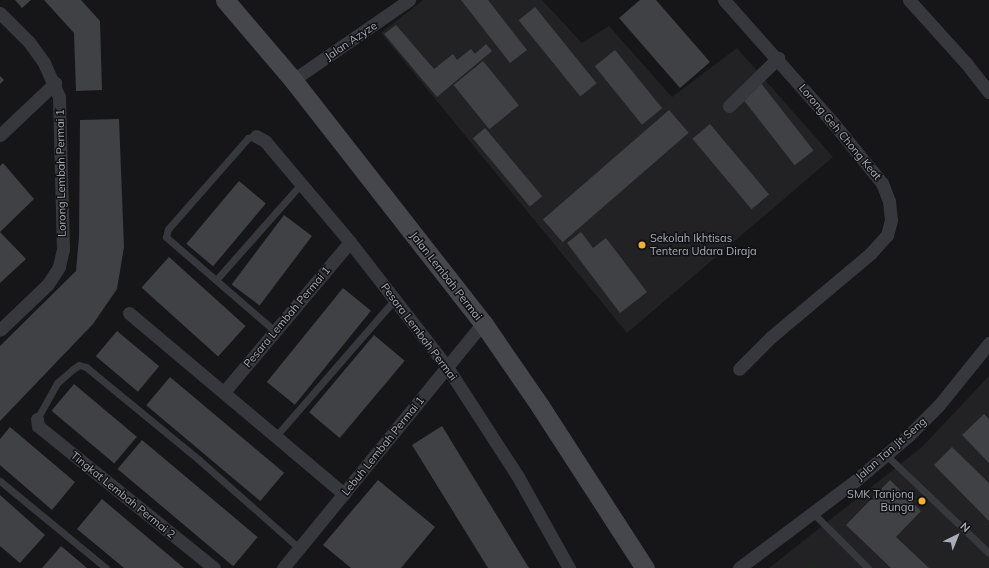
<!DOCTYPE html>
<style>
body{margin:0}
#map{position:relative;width:989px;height:568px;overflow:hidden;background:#161618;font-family:Mulish,sans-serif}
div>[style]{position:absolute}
.built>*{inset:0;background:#222225}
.green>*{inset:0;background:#1e261f}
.building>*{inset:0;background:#404145;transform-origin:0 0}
.lane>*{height:7px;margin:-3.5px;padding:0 3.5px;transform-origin:3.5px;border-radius:3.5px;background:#37383d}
.street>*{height:13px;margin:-6.5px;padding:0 6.5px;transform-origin:6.5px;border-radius:6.5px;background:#37383d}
.secondary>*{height:19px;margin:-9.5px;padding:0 9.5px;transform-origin:9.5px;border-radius:9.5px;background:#45474d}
.dots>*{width:11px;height:11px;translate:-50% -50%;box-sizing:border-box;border:2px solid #111113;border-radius:50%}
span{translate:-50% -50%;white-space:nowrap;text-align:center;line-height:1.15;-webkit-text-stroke:3px #111113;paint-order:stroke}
.street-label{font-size:11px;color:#a8adb8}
.poi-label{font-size:11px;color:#a8adb8}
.left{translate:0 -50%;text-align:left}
.right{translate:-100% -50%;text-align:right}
.north{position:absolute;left:937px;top:516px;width:40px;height:40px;-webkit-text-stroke:3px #111113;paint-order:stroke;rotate:43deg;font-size:11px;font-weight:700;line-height:16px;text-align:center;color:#a8adb8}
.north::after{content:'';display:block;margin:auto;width:14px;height:18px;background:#a8adb8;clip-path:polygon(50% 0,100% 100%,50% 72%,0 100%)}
</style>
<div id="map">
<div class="built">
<div style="clip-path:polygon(423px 0,542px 0,582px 43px,609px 26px,672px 97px,737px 48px,833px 157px,627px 333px,381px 33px)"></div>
<div style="clip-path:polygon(989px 376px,989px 568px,769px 568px,922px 447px)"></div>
</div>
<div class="green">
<div style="clip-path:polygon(813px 560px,821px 568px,803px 568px)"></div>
</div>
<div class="building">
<div style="clip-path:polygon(15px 0,31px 0,22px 8px)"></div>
<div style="clip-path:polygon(44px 0,81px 0,100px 21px,102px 90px,76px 91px,74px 33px)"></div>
<div style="clip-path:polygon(461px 0,488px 0,527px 50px,510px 63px)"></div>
<div style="clip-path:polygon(640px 0,656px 0,710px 62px,680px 88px,619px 18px)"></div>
<div style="left:535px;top:7px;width:98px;height:21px;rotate:51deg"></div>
<div style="clip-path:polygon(396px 25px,434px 69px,453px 54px,457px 60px,471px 49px,475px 54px,486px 44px,492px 51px,437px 97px,384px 34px)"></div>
<div style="left:615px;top:50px;width:75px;height:26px;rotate:51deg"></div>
<div style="left:483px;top:61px;width:57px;height:38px;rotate:51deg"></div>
<div style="clip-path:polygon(0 76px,4px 80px,0 84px)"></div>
<div style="left:760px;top:82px;width:87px;height:24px;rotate:52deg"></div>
<div style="left:669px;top:110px;width:30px;height:167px;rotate:49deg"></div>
<div style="clip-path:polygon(119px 119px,124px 247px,117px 289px,93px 324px,0 421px,0 346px,76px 271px,79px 237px,80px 120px)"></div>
<div style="left:710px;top:124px;width:92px;height:23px;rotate:50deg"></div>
<div style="left:485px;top:128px;width:89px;height:16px;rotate:50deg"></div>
<div style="clip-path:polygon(3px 163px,34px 199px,0 232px,26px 259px,0 283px,0 166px)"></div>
<div style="left:239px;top:181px;width:35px;height:82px;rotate:40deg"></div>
<div style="left:284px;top:215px;width:35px;height:87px;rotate:37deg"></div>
<div style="clip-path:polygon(581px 232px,593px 248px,606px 238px,647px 292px,620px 313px,567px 243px)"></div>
<div style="left:169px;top:257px;width:103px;height:41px;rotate:42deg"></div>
<div style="left:343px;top:288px;width:36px;height:121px;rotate:39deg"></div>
<div style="left:117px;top:331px;width:55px;height:33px;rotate:40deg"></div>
<div style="left:374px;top:335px;width:40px;height:101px;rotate:40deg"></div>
<div style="left:170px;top:377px;width:149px;height:37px;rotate:40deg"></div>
<div style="left:74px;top:384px;width:82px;height:35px;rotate:40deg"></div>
<div style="clip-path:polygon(984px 414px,989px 419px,989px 463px,962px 435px)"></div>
<div style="clip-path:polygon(442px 426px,529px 568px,488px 568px,412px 445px)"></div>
<div style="clip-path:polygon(10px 427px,75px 482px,52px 510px,0 465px,0 439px)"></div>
<div style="left:142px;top:440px;width:151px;height:38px;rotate:40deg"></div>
<div style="clip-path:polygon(952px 447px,989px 483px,989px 521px,934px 465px)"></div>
<div style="clip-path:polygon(378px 480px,435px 527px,401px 568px,351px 568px,323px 545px)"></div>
<div style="clip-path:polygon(890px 480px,921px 511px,896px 537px,929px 568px,891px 568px,846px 525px)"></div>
<div style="clip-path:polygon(0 495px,45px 535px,20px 563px,0 546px)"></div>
<div style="clip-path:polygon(102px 499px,184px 568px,124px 568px,77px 529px)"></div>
<div style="clip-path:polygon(61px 546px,87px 568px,42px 568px)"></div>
</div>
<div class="lane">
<div style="left:256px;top:136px;width:8px;rotate:166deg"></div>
<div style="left:248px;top:138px;width:121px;rotate:131.3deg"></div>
<div style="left:168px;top:229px;width:8px;rotate:104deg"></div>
<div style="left:166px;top:237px;width:144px;rotate:40.8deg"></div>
<div style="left:216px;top:280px;width:128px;rotate:-48.5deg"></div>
<div style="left:37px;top:419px;width:41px;rotate:-60.9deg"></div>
<div style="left:57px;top:383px;width:21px;rotate:-41deg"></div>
<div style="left:73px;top:369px;width:7px;rotate:-34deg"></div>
<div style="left:79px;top:365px;width:7px;rotate:16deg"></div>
<div style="left:86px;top:367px;width:145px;rotate:39.4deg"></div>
<div style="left:198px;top:459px;width:135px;rotate:41.4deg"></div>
<div style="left:276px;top:436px;width:181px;rotate:-49deg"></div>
<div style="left:886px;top:455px;width:142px;rotate:43.6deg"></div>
<div style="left:0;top:481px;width:137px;rotate:39.4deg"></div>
<div style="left:813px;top:513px;width:78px;rotate:45deg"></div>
</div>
<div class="street">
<div style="left:724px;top:0;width:166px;rotate:48.4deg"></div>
<div style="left:834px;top:124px;width:76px;rotate:50.9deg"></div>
<div style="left:882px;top:183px;width:19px;rotate:69deg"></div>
<div style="left:889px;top:201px;width:19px;rotate:84deg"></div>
<div style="left:891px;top:220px;width:16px;rotate:105deg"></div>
<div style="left:887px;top:235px;width:24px;rotate:132deg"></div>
<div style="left:871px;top:253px;width:131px;rotate:140deg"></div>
<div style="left:771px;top:337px;width:45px;rotate:135deg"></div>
<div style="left:909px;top:0;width:85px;rotate:47.9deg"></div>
<div style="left:966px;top:63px;width:37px;rotate:52deg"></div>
<div style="left:0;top:13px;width:41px;rotate:45deg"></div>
<div style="left:29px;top:42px;width:26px;rotate:54deg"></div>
<div style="left:44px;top:63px;width:37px;rotate:66deg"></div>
<div style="left:59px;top:97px;width:152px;rotate:88.5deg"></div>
<div style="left:63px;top:249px;width:18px;rotate:103deg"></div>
<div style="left:59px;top:267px;width:20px;rotate:123deg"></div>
<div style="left:48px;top:284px;width:66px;rotate:136.2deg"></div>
<div style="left:293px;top:80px;width:141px;rotate:-34.6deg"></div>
<div style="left:729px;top:106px;width:69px;rotate:-44.4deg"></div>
<div style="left:0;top:135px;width:76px;rotate:-43.4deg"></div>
<div style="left:256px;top:136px;width:10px;rotate:29deg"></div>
<div style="left:265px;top:141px;width:132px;rotate:49.9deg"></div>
<div style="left:350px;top:242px;width:158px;rotate:52.2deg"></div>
<div style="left:447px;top:367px;width:129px;rotate:57.1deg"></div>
<div style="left:517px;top:475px;width:107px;rotate:60.8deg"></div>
<div style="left:129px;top:313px;width:281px;rotate:40.1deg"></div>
<div style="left:224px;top:392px;width:196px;rotate:-50deg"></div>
<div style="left:37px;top:419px;width:7px;rotate:82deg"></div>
<div style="left:38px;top:426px;width:226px;rotate:38.9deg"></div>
<div style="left:283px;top:568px;width:316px;rotate:-50.8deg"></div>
<div style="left:739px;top:568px;width:145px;rotate:-36.9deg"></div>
<div style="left:855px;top:481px;width:71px;rotate:-40.4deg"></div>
<div style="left:909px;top:435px;width:42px;rotate:-45deg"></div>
<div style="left:939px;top:405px;width:80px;rotate:-51.1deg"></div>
</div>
<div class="secondary">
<div style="left:225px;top:0;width:105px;rotate:49.6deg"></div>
<div style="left:293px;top:80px;width:308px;rotate:52deg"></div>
<div style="left:483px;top:323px;width:101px;rotate:55.5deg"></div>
<div style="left:540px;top:406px;width:193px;rotate:57.1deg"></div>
</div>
<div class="dots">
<div style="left:642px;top:245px;background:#f2b134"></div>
<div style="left:922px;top:501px;background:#f2b134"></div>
</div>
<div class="street-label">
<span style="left:351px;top:41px;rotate:-34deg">Jalan Azyze</span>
<span style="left:840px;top:132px;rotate:50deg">Lorong Geh Chong Keat</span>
<span style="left:61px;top:173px;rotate:-91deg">Lorong Lembah Permai 1</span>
<span style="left:446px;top:276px;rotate:52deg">Jalan Lembah Permai</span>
<span style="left:287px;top:317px;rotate:-50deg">Pesara Lembah Permai 1</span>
<span style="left:419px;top:332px;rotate:53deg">Pesara Lembah Permai</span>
<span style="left:383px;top:446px;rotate:-51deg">Lebuh Lembah Permai 1</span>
<span style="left:891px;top:449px;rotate:-41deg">Jalan Tan Jit Seng</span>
<span style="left:123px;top:495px;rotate:39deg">Tingkat Lembah Permai 2</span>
</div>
<div class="poi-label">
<span class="left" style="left:650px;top:245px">Sekolah Ikhtisas<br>Tentera Udara Diraja</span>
<span class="right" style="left:914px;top:501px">SMK Tanjong<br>Bunga</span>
</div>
<div class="north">N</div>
</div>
